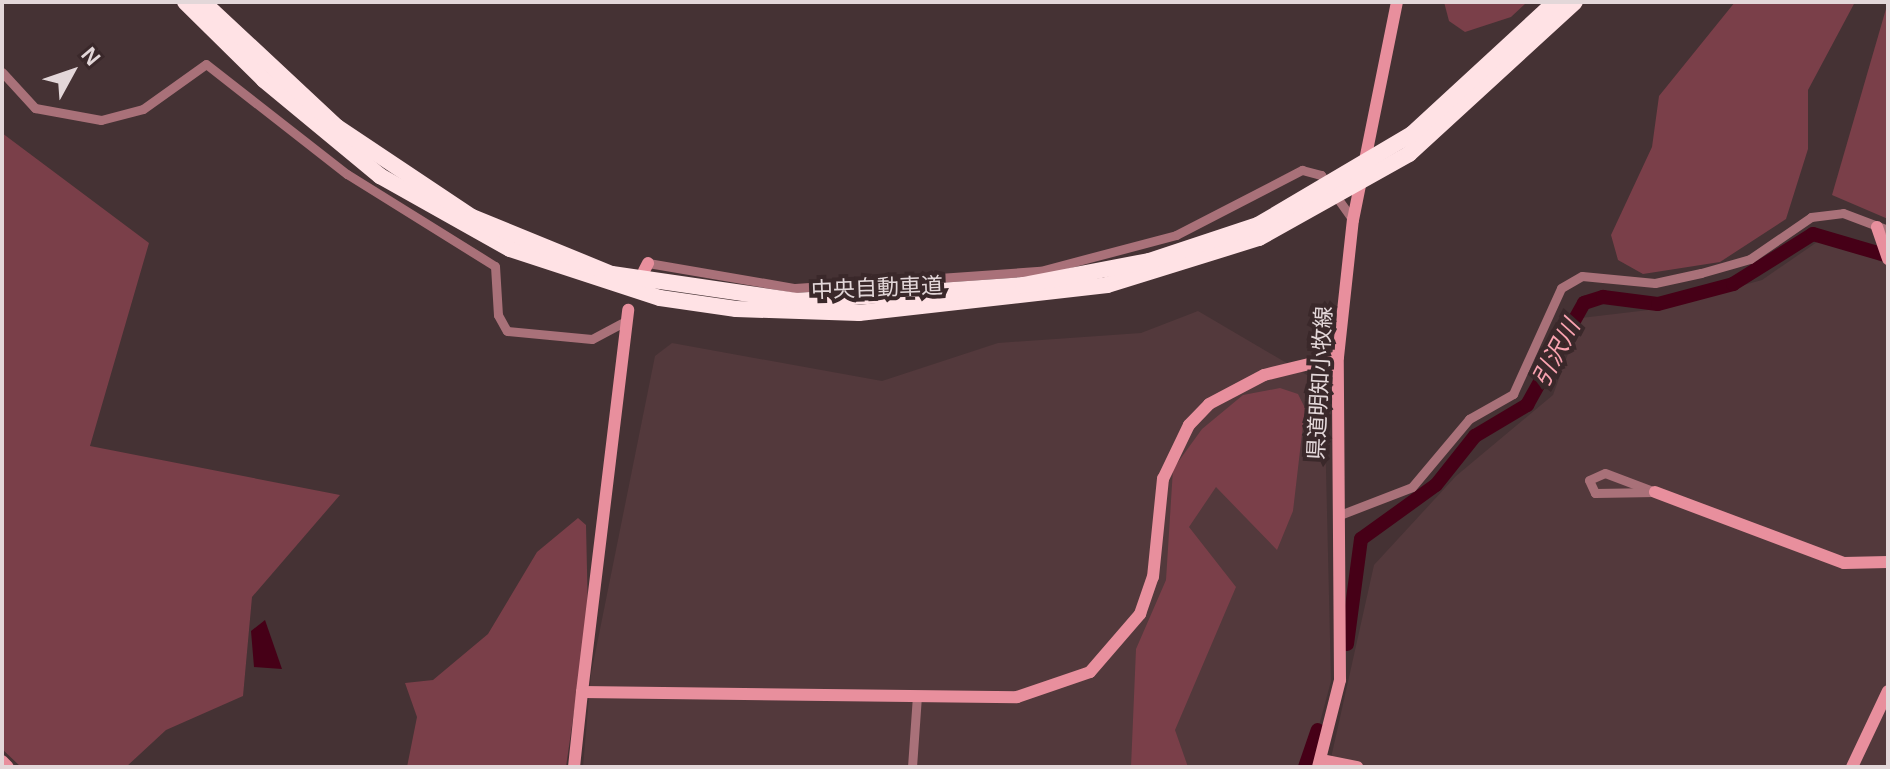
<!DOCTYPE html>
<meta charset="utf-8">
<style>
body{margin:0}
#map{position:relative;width:1890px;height:769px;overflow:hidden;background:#453234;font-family:Helvetica,"Noto Sans JP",sans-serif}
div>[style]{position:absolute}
.built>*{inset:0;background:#53393c}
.green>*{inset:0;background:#7a3f49}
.water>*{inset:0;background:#460017}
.river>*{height:14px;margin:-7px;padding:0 7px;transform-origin:7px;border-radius:7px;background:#460017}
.street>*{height:9px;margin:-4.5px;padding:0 4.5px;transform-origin:4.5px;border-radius:4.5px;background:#a97179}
.secondary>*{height:12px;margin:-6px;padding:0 6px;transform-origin:6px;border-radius:6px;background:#e88f9d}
.highway>*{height:16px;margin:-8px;padding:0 8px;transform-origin:8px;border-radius:8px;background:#ffe2e5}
span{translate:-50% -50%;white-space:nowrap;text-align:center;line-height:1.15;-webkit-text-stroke:8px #3a282a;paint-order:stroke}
.street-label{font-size:22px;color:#e3d7d9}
.water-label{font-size:24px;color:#faa3b0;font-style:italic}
.frame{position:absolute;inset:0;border:4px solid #e3d7d9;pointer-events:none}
.north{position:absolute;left:32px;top:32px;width:80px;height:80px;-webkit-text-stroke:6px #3a282a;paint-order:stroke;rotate:50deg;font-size:22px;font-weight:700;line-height:32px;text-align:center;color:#e3d7d9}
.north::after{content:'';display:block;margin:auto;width:28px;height:36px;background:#e3d7d9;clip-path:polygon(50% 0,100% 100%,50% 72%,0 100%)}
</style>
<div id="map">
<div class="built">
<div style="clip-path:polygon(1820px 240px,1886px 263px,1888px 767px,1329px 767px,1374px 565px,1456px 476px,1553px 395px,1581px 318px,1657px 309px,1762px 280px)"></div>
<div style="clip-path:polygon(1198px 311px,1324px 385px,1331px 681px,1308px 767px,583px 767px,591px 674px,655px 356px,672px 343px,882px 381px,998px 343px,1141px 333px)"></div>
</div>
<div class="green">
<div style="clip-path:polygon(1444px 2px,1527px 2px,1511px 17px,1465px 32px,1449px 21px)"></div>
<div style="clip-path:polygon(1735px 2px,1855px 2px,1808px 90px,1808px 149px,1786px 219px,1720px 262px,1643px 274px,1618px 260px,1611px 235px,1652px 147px,1659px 96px)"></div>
<div style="clip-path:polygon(1888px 2px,1888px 219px,1832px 195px)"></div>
<div style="clip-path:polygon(2px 133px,149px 243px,90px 446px,340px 495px,252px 597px,243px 696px,166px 730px,126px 767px,21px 767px,2px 749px)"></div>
<div style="clip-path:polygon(1280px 388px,1298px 394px,1305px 408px,1293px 511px,1277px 550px,1216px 487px,1189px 527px,1236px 587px,1175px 730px,1188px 767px,1131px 767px,1136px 649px,1166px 580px,1173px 469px,1202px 429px,1243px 395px)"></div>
<div style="clip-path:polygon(578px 518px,586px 525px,588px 615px,566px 767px,407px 767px,417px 717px,405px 683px,433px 680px,488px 634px,537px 552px)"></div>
</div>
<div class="water">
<div style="clip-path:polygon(265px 620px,282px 669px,254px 667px,251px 631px)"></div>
</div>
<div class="river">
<div style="left:1347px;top:644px;width:106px;rotate:-82.4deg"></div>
<div style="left:1361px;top:539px;width:92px;rotate:-35.8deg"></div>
<div style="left:1436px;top:485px;width:63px;rotate:-51.5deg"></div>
<div style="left:1475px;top:436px;width:61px;rotate:-30.8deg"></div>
<div style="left:1527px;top:405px;width:117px;rotate:-60.8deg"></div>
<div style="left:1584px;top:303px;width:20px;rotate:-18deg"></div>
<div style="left:1603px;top:297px;width:55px;rotate:7.3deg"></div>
<div style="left:1658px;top:304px;width:78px;rotate:-14.9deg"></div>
<div style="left:1733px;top:284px;width:94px;rotate:-32deg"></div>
<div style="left:1813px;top:234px;width:78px;rotate:16.3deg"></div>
<div style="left:1305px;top:767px;width:39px;rotate:-71deg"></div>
</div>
<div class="street">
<div style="left:2px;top:72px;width:49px;rotate:47.5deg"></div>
<div style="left:35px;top:108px;width:67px;rotate:10.3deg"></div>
<div style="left:101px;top:120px;width:43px;rotate:-14.7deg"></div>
<div style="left:143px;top:109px;width:77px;rotate:-35.5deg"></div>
<div style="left:206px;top:64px;width:179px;rotate:38deg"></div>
<div style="left:347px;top:174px;width:174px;rotate:31.9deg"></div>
<div style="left:495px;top:266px;width:49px;rotate:86.5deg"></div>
<div style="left:498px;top:315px;width:18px;rotate:61deg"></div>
<div style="left:507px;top:331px;width:85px;rotate:5.4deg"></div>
<div style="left:592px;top:339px;width:34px;rotate:-28deg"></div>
<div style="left:648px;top:263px;width:149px;rotate:9.7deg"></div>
<div style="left:795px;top:288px;width:246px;rotate:-4deg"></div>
<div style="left:1040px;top:271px;width:141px;rotate:-14.8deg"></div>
<div style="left:1176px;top:235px;width:142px;rotate:-27.3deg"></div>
<div style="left:1302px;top:170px;width:20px;rotate:15deg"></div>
<div style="left:1321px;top:175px;width:55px;rotate:54.6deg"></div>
<div style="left:1605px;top:473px;width:53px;rotate:20.8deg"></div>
<div style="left:1655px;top:492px;width:60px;rotate:179deg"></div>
<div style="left:1595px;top:493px;width:14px;rotate:-115deg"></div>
<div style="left:1589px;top:480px;width:17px;rotate:-24deg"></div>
<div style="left:1337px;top:516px;width:80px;rotate:-21.1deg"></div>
<div style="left:1412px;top:487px;width:89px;rotate:-50deg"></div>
<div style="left:1469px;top:419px;width:51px;rotate:-29.6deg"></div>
<div style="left:1513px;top:394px;width:116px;rotate:-65.6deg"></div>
<div style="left:1561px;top:288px;width:24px;rotate:-30deg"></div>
<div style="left:1582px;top:276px;width:73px;rotate:5.5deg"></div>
<div style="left:1655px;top:283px;width:47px;rotate:-12.3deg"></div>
<div style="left:1701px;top:273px;width:51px;rotate:-15.9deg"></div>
<div style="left:1750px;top:259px;width:74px;rotate:-34.5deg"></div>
<div style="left:1811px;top:217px;width:32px;rotate:-7deg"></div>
<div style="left:1843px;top:213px;width:48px;rotate:20.7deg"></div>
<div style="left:912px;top:767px;width:71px;rotate:-86deg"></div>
</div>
<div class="secondary">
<div style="left:1877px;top:227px;width:34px;rotate:71deg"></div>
<div style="left:644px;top:271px;width:9px;rotate:-63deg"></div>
<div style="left:1655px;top:492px;width:202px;rotate:20.6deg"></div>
<div style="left:1844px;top:563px;width:44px;rotate:-1.3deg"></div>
<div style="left:582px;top:692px;width:385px;rotate:-83.1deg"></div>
<div style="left:1321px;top:760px;width:37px;rotate:11deg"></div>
<div style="left:2px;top:761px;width:8px;rotate:45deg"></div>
<div style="left:574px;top:767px;width:75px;rotate:-83.9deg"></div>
<div style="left:582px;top:692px;width:435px;rotate:0.7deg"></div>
<div style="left:1017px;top:697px;width:77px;rotate:-18.9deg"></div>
<div style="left:1090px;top:672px;width:77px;rotate:-49.2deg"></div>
<div style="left:1140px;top:614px;width:39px;rotate:-71deg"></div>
<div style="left:1153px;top:577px;width:99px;rotate:-84.2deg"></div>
<div style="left:1163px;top:479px;width:60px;rotate:-64.3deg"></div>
<div style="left:1189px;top:425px;width:29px;rotate:-46deg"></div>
<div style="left:1209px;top:404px;width:62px;rotate:-27.8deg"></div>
<div style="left:1264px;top:375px;width:76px;rotate:-13.7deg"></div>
<div style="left:1318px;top:767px;width:90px;rotate:-75.8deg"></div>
<div style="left:1340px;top:680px;width:323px;rotate:-90.4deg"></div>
<div style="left:1338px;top:357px;width:138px;rotate:-83.8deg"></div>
<div style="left:1353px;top:220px;width:222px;rotate:-78.6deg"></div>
<div style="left:1852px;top:767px;width:84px;rotate:-64.7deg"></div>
</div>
<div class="highway">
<div style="left:185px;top:2px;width:111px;rotate:44.6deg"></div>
<div style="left:264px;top:80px;width:151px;rotate:39.6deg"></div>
<div style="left:380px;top:176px;width:149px;rotate:29.3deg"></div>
<div style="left:510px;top:249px;width:158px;rotate:18.1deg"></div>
<div style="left:660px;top:298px;width:77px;rotate:8.2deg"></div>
<div style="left:736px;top:309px;width:123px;rotate:1.9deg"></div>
<div style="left:859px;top:313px;width:250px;rotate:-6.4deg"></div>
<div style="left:1107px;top:285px;width:159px;rotate:-17.2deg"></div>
<div style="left:1259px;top:238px;width:172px;rotate:-29.2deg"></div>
<div style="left:1409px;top:154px;width:225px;rotate:-42.5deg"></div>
<div style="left:203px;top:2px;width:183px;rotate:43deg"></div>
<div style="left:337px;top:127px;width:162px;rotate:33.7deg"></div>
<div style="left:472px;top:217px;width:151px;rotate:22.2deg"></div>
<div style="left:612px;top:274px;width:186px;rotate:8.3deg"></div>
<div style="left:796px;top:301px;width:228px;rotate:-4deg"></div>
<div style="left:1023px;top:285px;width:128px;rotate:-10.8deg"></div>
<div style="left:1149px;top:261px;width:115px;rotate:-18.3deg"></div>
<div style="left:1258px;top:225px;width:179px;rotate:-30.6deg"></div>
<div style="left:1412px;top:134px;width:195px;rotate:-42.7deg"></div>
</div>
<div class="street-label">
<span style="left:877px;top:288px;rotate:-2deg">中央自動車道</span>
<span style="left:1320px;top:383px;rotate:-87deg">県道明知小牧線</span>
</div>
<div class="water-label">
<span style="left:1556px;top:353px;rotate:-62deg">引沢川</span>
</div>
<div class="frame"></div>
<div class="north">N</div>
</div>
